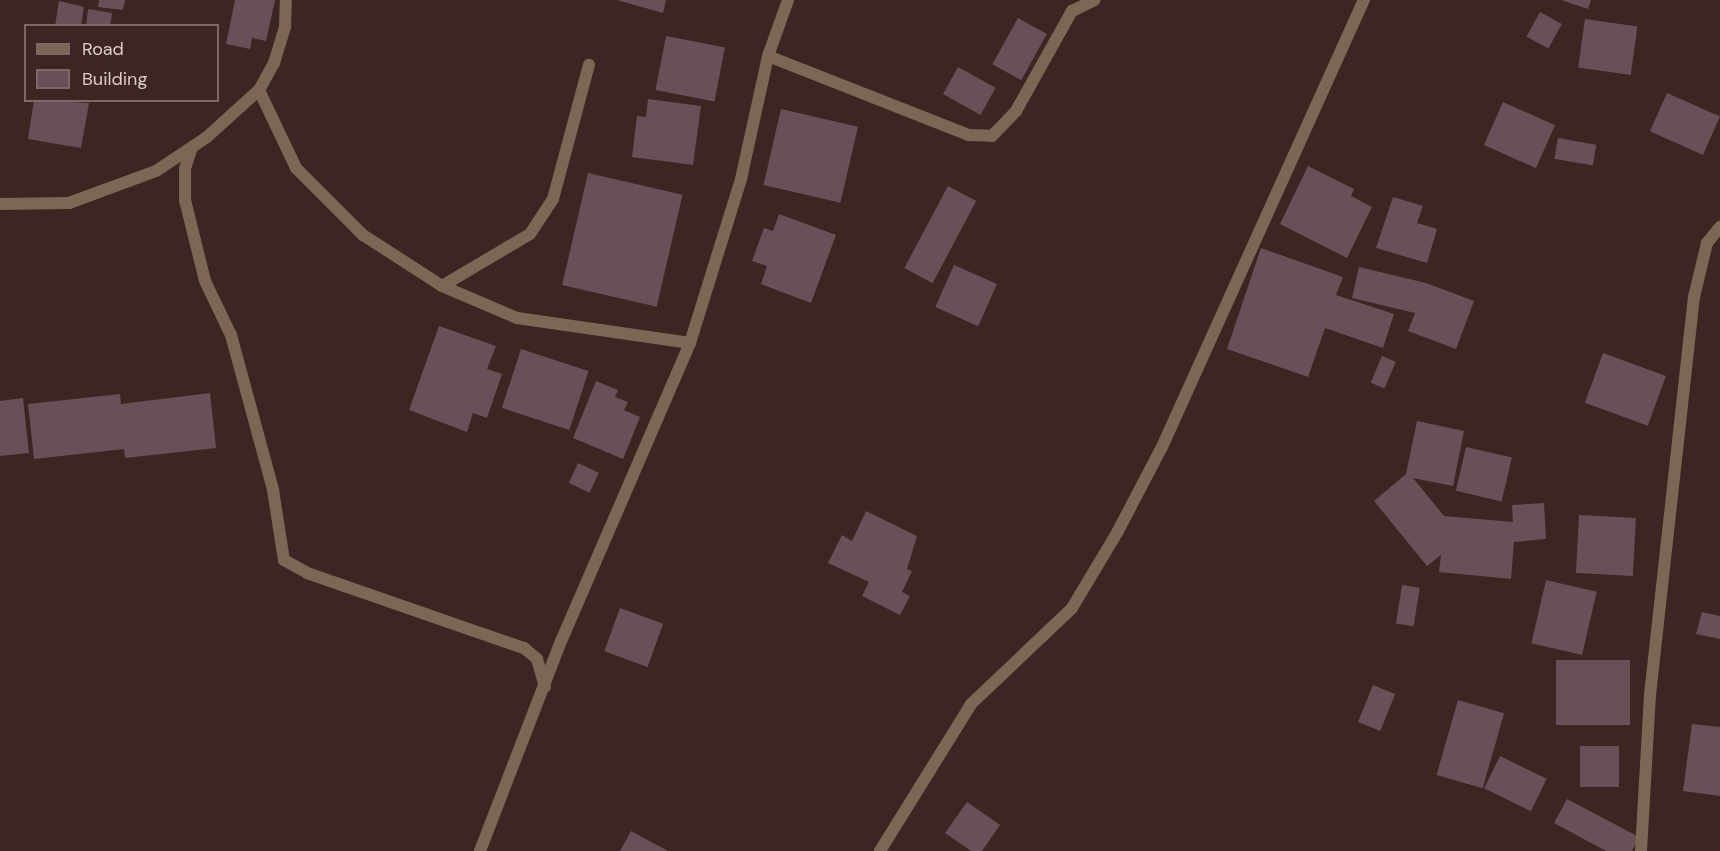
<!DOCTYPE html>
<style>
body{margin:0}
#map{position:relative;width:1720px;height:851px;overflow:hidden;background:#3c2522;font-family:"DM Sans",sans-serif}
div>[style]{position:absolute}
.building>*{inset:0;background:#695058;transform-origin:0 0}
.minor>*{height:12px;margin:-6px;padding:0 6px;transform-origin:6px;border-radius:6px;background:#7e6655}
span{translate:-50% -50%;white-space:nowrap;text-align:center;line-height:1.15;-webkit-text-stroke:4.5px #3c2522;paint-order:stroke}
.legend{position:absolute;left:24px;top:24px;width:195px;height:78px;box-sizing:border-box;background:#3c2522;border:2px solid #7c6866;margin:0;padding:8px 10px;list-style:none;font-size:18px;color:#ddcdcb}
.legend li{display:flex;align-items:center;gap:12px;height:30px}
.legend b{width:30px;border:2px solid #7c6866}
</style>
<div id="map">
<div class="building">
<div style="clip-path:polygon(99px 0,125px 0,123px 10px,98px 7px)"></div>
<div style="clip-path:polygon(235px 0,275px 0,266px 41px,252px 38px,250px 49px,226px 44px)"></div>
<div style="clip-path:polygon(617px 0,666px 0,663px 13px)"></div>
<div style="clip-path:polygon(1561px 0,1591px 0,1588px 9px)"></div>
<div style="clip-path:polygon(59px 1px,84px 7px,81px 26px,55px 26px)"></div>
<div style="clip-path:polygon(88px 9px,112px 13px,110px 26px,86px 26px)"></div>
<div style="left:1540px;top:12px;width:25px;height:28px;rotate:29deg"></div>
<div style="left:1018px;top:18px;width:33px;height:53px;rotate:29deg"></div>
<div style="left:1585px;top:19px;width:53px;height:49px;rotate:8deg"></div>
<div style="left:666px;top:36px;width:60px;height:55px;rotate:11deg"></div>
<div style="left:958px;top:67px;width:43px;height:31px;rotate:29deg"></div>
<div style="left:1667px;top:93px;width:58px;height:42px;rotate:24deg"></div>
<div style="clip-path:polygon(648px 99px,701px 106px,693px 165px,632px 157px,637px 116px,646px 117px)"></div>
<div style="clip-path:polygon(34px 100px,89px 103px,81px 148px,28px 139px)"></div>
<div style="left:1503px;top:102px;width:57px;height:47px;rotate:24deg"></div>
<div style="left:781px;top:109px;width:79px;height:78px;rotate:13deg"></div>
<div style="left:1558px;top:138px;width:39px;height:21px;rotate:10deg"></div>
<div style="clip-path:polygon(1308px 166px,1354px 189px,1351px 196px,1372px 207px,1347px 258px,1280px 224px)"></div>
<div style="left:588px;top:173px;width:97px;height:115px;rotate:13deg"></div>
<div style="left:948px;top:186px;width:32px;height:93px;rotate:28deg"></div>
<div style="clip-path:polygon(1393px 197px,1423px 206px,1417px 223px,1437px 229px,1427px 263px,1376px 248px)"></div>
<div style="clip-path:polygon(779px 214px,836px 235px,811px 303px,761px 284px,767px 266px,752px 261px,764px 228px,773px 231px)"></div>
<div style="clip-path:polygon(1261px 248px,1343px 277px,1336px 295px,1394px 314px,1383px 348px,1325px 328px,1308px 377px,1227px 349px)"></div>
<div style="left:954px;top:265px;width:47px;height:46px;rotate:24deg"></div>
<div style="clip-path:polygon(1359px 267px,1426px 283px,1474px 301px,1456px 349px,1408px 331px,1415px 313px,1352px 298px)"></div>
<div style="clip-path:polygon(439px 326px,496px 346px,487px 369px,502px 374px,487px 418px,473px 413px,467px 432px,409px 410px)"></div>
<div style="left:521px;top:349px;width:71px;height:62px;rotate:18deg"></div>
<div style="left:1603px;top:353px;width:67px;height:53px;rotate:20deg"></div>
<div style="left:1382px;top:356px;width:15px;height:29px;rotate:23deg"></div>
<div style="clip-path:polygon(596px 381px,618px 390px,615px 397px,628px 402px,624px 410px,640px 417px,623px 459px,573px 438px)"></div>
<div style="clip-path:polygon(210px 393px,216px 448px,125px 458px,124px 449px,34px 459px,28px 404px,120px 394px,121px 404px)"></div>
<div style="clip-path:polygon(23px 398px,29px 453px,0 456px,0 401px)"></div>
<div style="clip-path:polygon(1417px 421px,1464px 431px,1453px 486px,1413px 478px,1444px 516px,1513px 522px,1512px 505px,1544px 503px,1546px 539px,1514px 542px,1511px 579px,1439px 572px,1441px 555px,1427px 566px,1374px 501px,1406px 474px)"></div>
<div style="left:1466px;top:447px;width:47px;height:45px;rotate:13deg"></div>
<div style="left:578px;top:463px;width:23px;height:22px;rotate:25deg"></div>
<div style="clip-path:polygon(866px 511px,917px 536px,907px 569px,912px 571px,902px 592px,910px 596px,900px 615px,862px 596px,869px 582px,828px 563px,842px 535px,852px 541px)"></div>
<div style="left:1579px;top:515px;width:57px;height:58px;rotate:3deg"></div>
<div style="left:1546px;top:580px;width:52px;height:65px;rotate:13deg"></div>
<div style="left:1402px;top:585px;width:18px;height:39px;rotate:9deg"></div>
<div style="left:620px;top:608px;width:46px;height:46px;rotate:20deg"></div>
<div style="clip-path:polygon(1702px 612px,1720px 616px,1720px 639px,1696px 634px)"></div>
<div style="left:1556px;top:660px;width:74px;height:65px"></div>
<div style="left:1373px;top:685px;width:24px;height:40px;rotate:22deg"></div>
<div style="left:1458px;top:700px;width:48px;height:78px;rotate:16deg"></div>
<div style="clip-path:polygon(1692px 724px,1720px 727px,1720px 796px,1683px 791px)"></div>
<div style="left:1580px;top:746px;width:39px;height:41px"></div>
<div style="left:1500px;top:756px;width:52px;height:36px;rotate:26deg"></div>
<div style="clip-path:polygon(1567px 799px,1639px 837px,1632px 851px,1606px 851px,1554px 823px)"></div>
<div style="clip-path:polygon(967px 802px,1000px 825px,982px 851px,971px 851px,945px 833px)"></div>
<div style="clip-path:polygon(631px 831px,668px 851px,620px 851px)"></div>
</div>
<div class="minor">
<div style="left:768px;top:56px;width:216px;rotate:21.5deg"></div>
<div style="left:969px;top:135px;width:23px;rotate:2deg"></div>
<div style="left:992px;top:136px;width:35px;rotate:-46deg"></div>
<div style="left:1016px;top:111px;width:115px;rotate:-60.8deg"></div>
<div style="left:1072px;top:11px;width:25px;rotate:-26deg"></div>
<div style="left:259px;top:90px;width:86px;rotate:64.6deg"></div>
<div style="left:296px;top:168px;width:95px;rotate:45deg"></div>
<div style="left:363px;top:235px;width:94px;rotate:32.8deg"></div>
<div style="left:442px;top:286px;width:82px;rotate:23.1deg"></div>
<div style="left:517px;top:318px;width:175px;rotate:8.2deg"></div>
<div style="left:192px;top:147px;width:23px;rotate:108deg"></div>
<div style="left:185px;top:169px;width:31px;rotate:90deg"></div>
<div style="left:185px;top:200px;width:83px;rotate:76.1deg"></div>
<div style="left:205px;top:281px;width:60px;rotate:64.3deg"></div>
<div style="left:231px;top:335px;width:161px;rotate:74.8deg"></div>
<div style="left:273px;top:490px;width:71px;rotate:81.1deg"></div>
<div style="left:284px;top:560px;width:26px;rotate:29deg"></div>
<div style="left:307px;top:573px;width:230px;rotate:19.1deg"></div>
<div style="left:524px;top:648px;width:17px;rotate:40deg"></div>
<div style="left:537px;top:659px;width:29px;rotate:74deg"></div>
<div style="left:0;top:204px;width:69px;rotate:-0.8deg"></div>
<div style="left:69px;top:203px;width:93px;rotate:-20.2deg"></div>
<div style="left:156px;top:171px;width:61px;rotate:-33.7deg"></div>
<div style="left:207px;top:137px;width:70px;rotate:-42.1deg"></div>
<div style="left:259px;top:90px;width:31px;rotate:-61deg"></div>
<div style="left:274px;top:63px;width:39px;rotate:-73deg"></div>
<div style="left:285px;top:26px;width:26px;rotate:-88deg"></div>
<div style="left:442px;top:286px;width:102px;rotate:-30.6deg"></div>
<div style="left:530px;top:234px;width:42px;rotate:-56.7deg"></div>
<div style="left:553px;top:199px;width:139px;rotate:-75deg"></div>
<div style="left:480px;top:851px;width:227px;rotate:-68.9deg"></div>
<div style="left:562px;top:639px;width:322px;rotate:-66.6deg"></div>
<div style="left:690px;top:343px;width:172px;rotate:-72.7deg"></div>
<div style="left:741px;top:179px;width:126px;rotate:-77.6deg"></div>
<div style="left:768px;top:56px;width:59px;rotate:-70.3deg"></div>
<div style="left:880px;top:851px;width:173px;rotate:-58.2deg"></div>
<div style="left:971px;top:704px;width:139px;rotate:-43.5deg"></div>
<div style="left:1072px;top:608px;width:90px;rotate:-59.1deg"></div>
<div style="left:1118px;top:531px;width:95px;rotate:-62.4deg"></div>
<div style="left:1162px;top:447px;width:491px;rotate:-65.7deg"></div>
<div style="left:1641px;top:851px;width:156px;rotate:-86.7deg"></div>
<div style="left:1650px;top:695px;width:400px;rotate:-83.7deg"></div>
<div style="left:1694px;top:297px;width:56px;rotate:-76.5deg"></div>
<div style="left:1707px;top:243px;width:21px;rotate:-51deg"></div>
</div>
<ul class="legend">
<li><b style="height:8px;background:#7e6655"></b>Road</li>
<li><b style="height:16px;background:#695058"></b>Building</li>
</ul>
</div>
